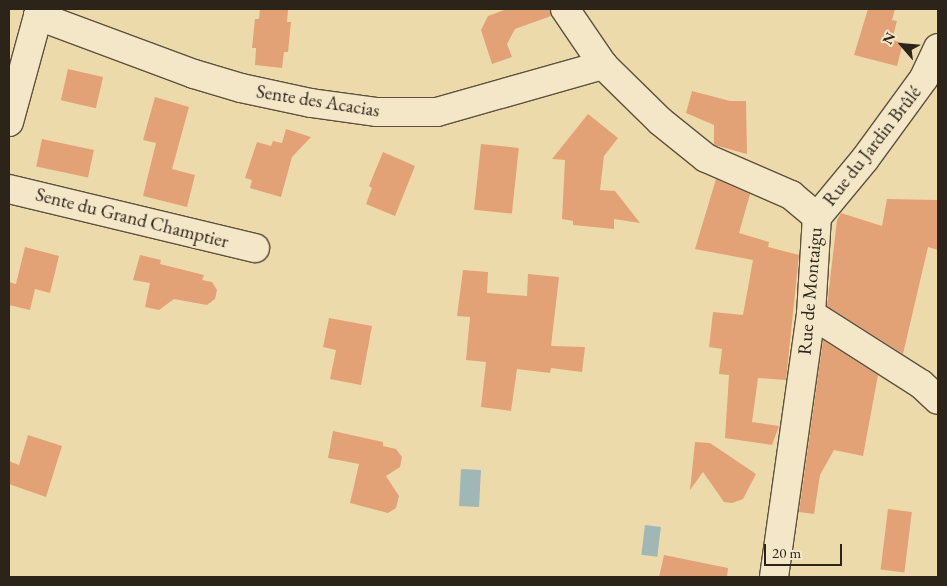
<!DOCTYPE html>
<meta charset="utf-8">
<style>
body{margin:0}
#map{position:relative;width:947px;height:586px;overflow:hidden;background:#eddaaa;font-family:"EB Garamond",serif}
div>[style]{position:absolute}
.water>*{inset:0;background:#9fb7b5;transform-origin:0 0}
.building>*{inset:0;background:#e2a276;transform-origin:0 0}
.roads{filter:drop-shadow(1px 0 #5c523d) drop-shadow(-1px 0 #5c523d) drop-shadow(0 1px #5c523d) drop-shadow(0 -1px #5c523d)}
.minor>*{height:28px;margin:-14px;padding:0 14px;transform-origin:14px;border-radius:14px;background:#f3e7c8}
span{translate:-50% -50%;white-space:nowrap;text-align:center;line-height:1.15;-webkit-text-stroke:4px #f3e7c8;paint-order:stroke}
.street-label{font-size:19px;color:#2c2419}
.frame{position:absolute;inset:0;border:10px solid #2c2419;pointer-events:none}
.north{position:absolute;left:877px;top:20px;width:50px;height:50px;-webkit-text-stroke:4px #f3e7c8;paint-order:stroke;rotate:297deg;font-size:14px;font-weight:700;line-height:20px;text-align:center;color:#2c2419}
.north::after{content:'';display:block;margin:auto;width:18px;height:22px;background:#2c2419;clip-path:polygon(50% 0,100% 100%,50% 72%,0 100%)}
.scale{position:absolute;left:764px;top:544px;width:78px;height:22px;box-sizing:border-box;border:2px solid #2c2419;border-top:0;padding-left:6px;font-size:15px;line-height:18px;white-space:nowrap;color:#2c2419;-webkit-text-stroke:4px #f3e7c8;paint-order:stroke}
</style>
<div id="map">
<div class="water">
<div style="left:461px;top:469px;width:20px;height:37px;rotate:3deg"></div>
<div style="left:645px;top:525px;width:16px;height:30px;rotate:7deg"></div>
</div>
<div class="building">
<div style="clip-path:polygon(260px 9px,288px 9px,287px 22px,291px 22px,288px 52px,284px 52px,282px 68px,255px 65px,256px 48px,252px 48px,255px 19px,259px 19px)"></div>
<div style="clip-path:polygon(507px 9px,550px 9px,551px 16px,515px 29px,507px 44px,512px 57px,492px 64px,481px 30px,488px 16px)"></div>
<div style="clip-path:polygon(868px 9px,895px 9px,892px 20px,897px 21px,892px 40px,903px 43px,897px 66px,854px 55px)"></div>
<div style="left:68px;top:69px;width:36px;height:32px;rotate:13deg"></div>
<div style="clip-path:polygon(692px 91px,730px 101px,746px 101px,747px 154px,714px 145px,714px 125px,686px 113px)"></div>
<div style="clip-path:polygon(155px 97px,189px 107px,172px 169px,195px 175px,187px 207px,143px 196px,156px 143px,143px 140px)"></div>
<div style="clip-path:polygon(588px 114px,618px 138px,604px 156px,600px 190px,615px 191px,640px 223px,614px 219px,614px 229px,573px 225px,573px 221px,562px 219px,565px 160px,552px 159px)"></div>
<div style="clip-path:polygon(286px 129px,311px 137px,292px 157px,281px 197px,250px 188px,252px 180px,245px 178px,257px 142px,271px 146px,273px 141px,282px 143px)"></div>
<div style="left:42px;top:139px;width:53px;height:28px;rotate:12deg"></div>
<div style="left:481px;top:144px;width:38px;height:66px;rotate:6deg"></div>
<div style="clip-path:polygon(383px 152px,415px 166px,395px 216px,366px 204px,372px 188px,369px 186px)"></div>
<div style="clip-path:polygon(716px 179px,750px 194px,739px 233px,769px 242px,768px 247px,799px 255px,786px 380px,758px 378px,752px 422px,779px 426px,772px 445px,725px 438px,729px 375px,719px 374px,722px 349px,709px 347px,713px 312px,743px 315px,753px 260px,695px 249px)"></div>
<div style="clip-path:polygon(887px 199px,938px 200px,938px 250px,928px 247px,903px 354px,827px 306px,837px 220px,841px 213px,882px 226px)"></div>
<div style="clip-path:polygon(25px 247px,59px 256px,50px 293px,35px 289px,30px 310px,9px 305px,9px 282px,16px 284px)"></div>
<div style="clip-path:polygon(140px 255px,161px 260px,160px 264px,204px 275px,202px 280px,212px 282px,217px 290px,215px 299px,207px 305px,174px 299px,159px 310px,145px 307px,150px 283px,133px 280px)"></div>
<div style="clip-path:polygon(463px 270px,488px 272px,487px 293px,527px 296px,528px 274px,559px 277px,551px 346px,585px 347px,582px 372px,551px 368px,550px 373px,517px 369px,511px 411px,481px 407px,486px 362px,466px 360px,470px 317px,457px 316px)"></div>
<div style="clip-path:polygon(329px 318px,372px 326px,361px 385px,330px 379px,336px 350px,323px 347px)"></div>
<div style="clip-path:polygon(823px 340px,878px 375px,863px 456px,834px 450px,820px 475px,814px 514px,799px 512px)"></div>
<div style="clip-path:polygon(333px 431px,383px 442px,383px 446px,396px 449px,402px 457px,400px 467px,386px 476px,399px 496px,396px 508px,388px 513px,350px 503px,359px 464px,328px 458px)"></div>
<div style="clip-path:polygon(28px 435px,62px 446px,46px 497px,9px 484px,9px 461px,19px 465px)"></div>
<div style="clip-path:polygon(695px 442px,710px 443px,756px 474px,743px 499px,732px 503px,724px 502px,703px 472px,690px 490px)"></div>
<div style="left:888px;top:509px;width:24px;height:61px;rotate:7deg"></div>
<div style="clip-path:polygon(664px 555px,728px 568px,727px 577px,659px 577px)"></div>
</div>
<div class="roads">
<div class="minor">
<div style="left:565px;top:9px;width:68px;rotate:55.8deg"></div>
<div style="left:603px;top:65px;width:80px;rotate:44.5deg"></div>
<div style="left:660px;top:121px;width:59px;rotate:38.8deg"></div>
<div style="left:706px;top:158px;width:93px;rotate:23.5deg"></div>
<div style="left:791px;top:195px;width:34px;rotate:40deg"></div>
<div style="left:38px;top:16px;width:166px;rotate:20.4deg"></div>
<div style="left:194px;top:74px;width:49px;rotate:16.6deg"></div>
<div style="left:241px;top:88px;width:72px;rotate:12.1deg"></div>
<div style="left:311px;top:103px;width:67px;rotate:7.8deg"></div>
<div style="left:377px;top:112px;width:60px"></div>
<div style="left:437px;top:112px;width:173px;rotate:-15.8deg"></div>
<div style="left:9px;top:122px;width:110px;rotate:-74.7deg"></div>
<div style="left:38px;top:16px;width:10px;rotate:-45deg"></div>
<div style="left:9px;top:189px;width:253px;rotate:13.5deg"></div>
<div style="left:817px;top:217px;width:75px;rotate:-50.4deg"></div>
<div style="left:865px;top:159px;width:100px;rotate:-53.9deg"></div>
<div style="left:924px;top:78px;width:33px;rotate:-65deg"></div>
<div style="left:811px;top:314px;width:130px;rotate:32.5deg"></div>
<div style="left:921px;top:384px;width:23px;rotate:43deg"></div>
<div style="left:774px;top:577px;width:266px;rotate:-82deg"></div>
<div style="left:811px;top:314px;width:97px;rotate:-86.5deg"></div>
</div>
</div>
<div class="street-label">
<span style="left:318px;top:101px;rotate:9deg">Sente des Acacias</span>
<span style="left:872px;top:146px;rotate:-52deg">Rue du Jardin Brûlé</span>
<span style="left:132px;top:218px;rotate:14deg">Sente du Grand Champtier</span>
<span style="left:810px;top:291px;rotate:-85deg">Rue de Montaigu</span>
</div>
<div class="frame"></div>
<div class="north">N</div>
<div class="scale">20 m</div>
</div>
